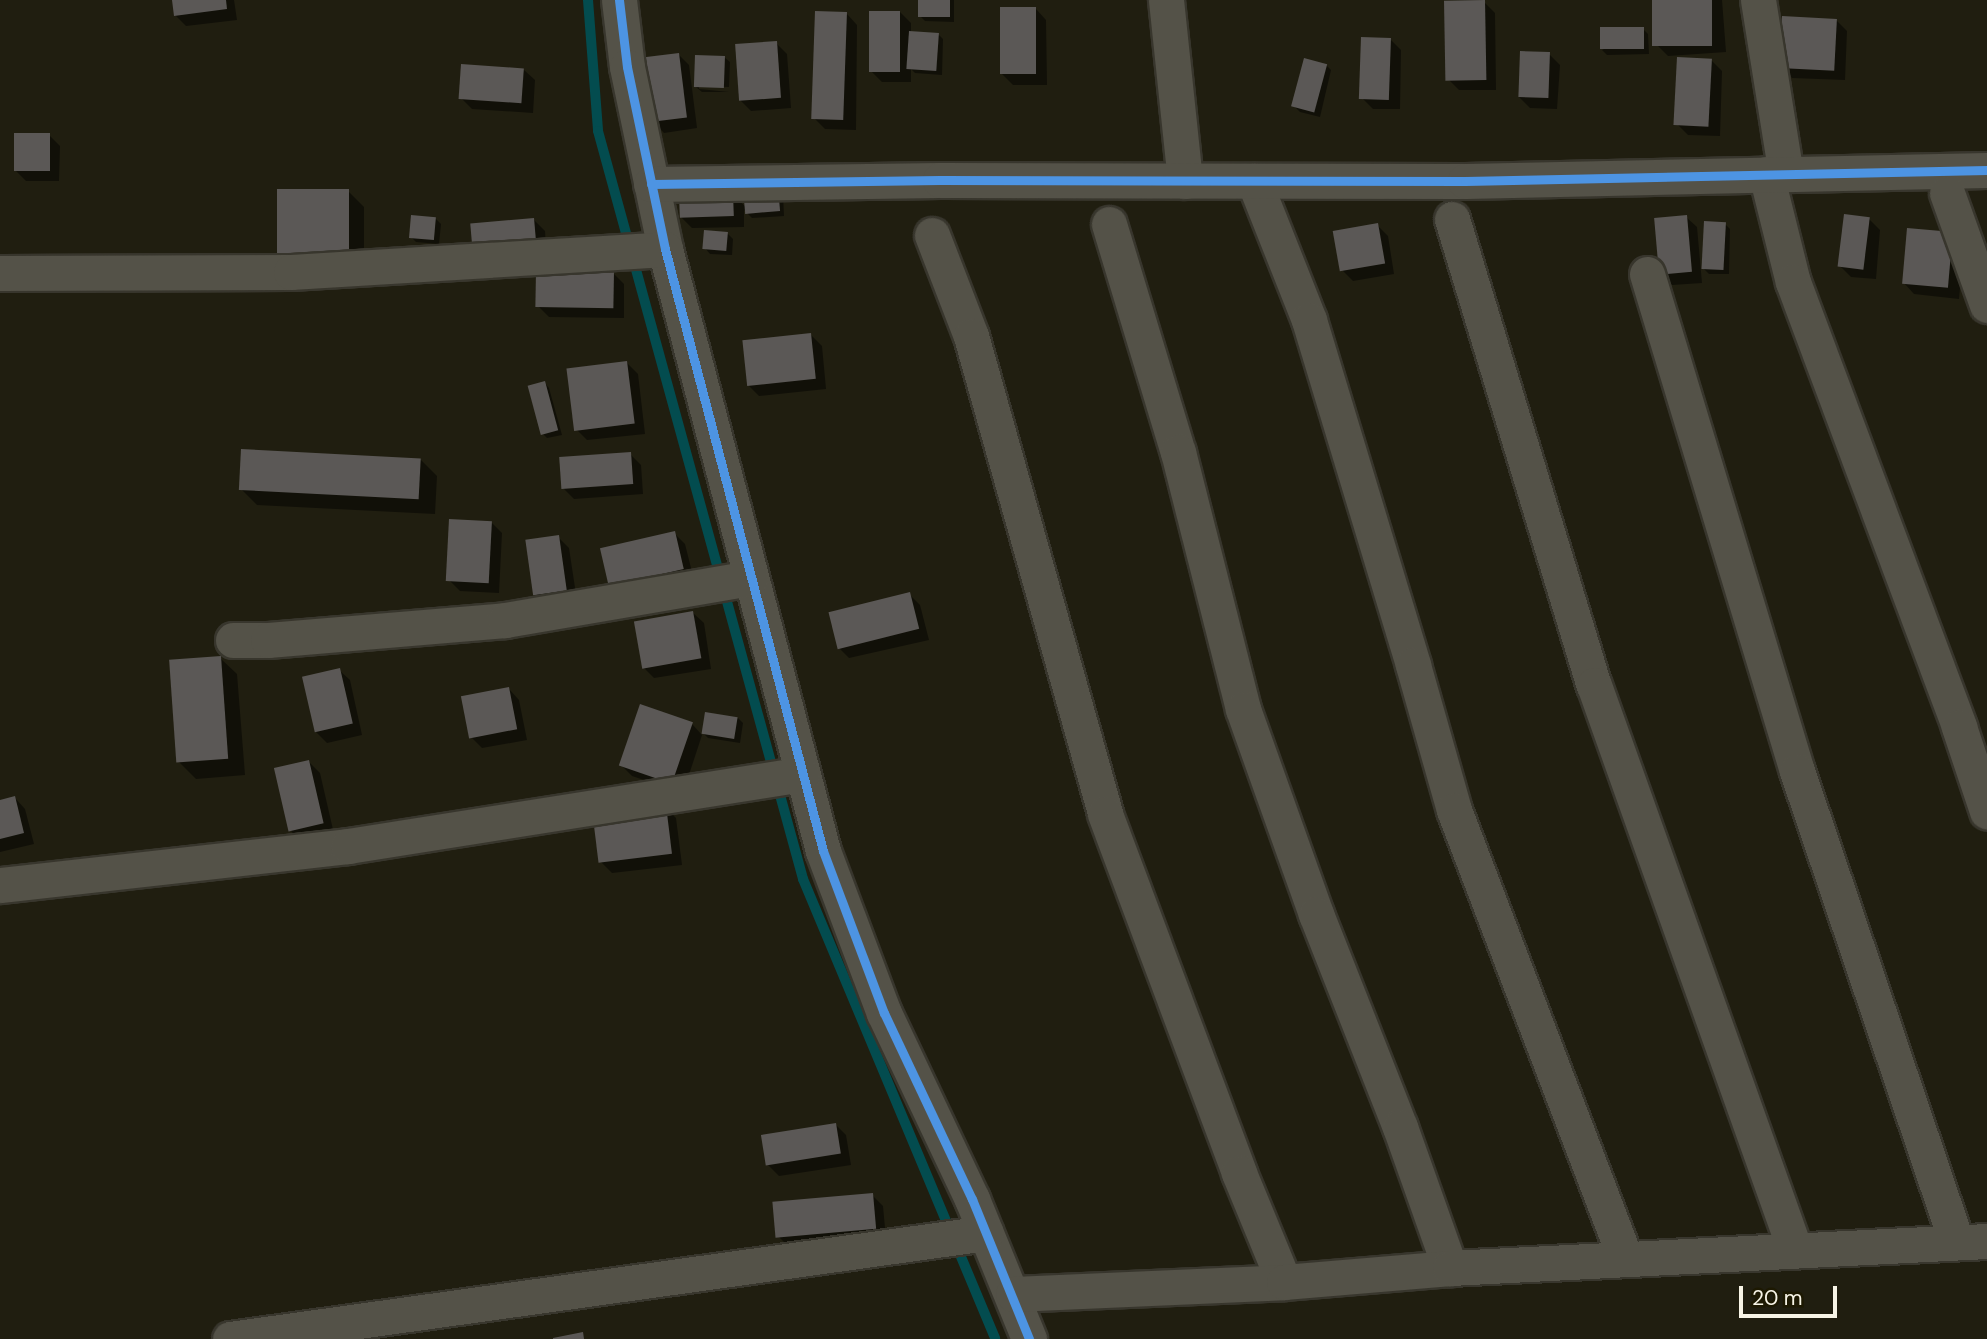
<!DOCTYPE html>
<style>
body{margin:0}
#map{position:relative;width:1987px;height:1339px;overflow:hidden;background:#201e10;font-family:"DM Sans",sans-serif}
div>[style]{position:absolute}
.shadow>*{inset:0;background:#0007}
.stream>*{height:10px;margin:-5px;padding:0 5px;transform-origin:5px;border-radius:5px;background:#034c4f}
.building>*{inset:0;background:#5b5856;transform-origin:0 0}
.roads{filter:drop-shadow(2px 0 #38362d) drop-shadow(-2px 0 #38362d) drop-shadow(0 2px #38362d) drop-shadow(0 -2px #38362d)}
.minor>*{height:35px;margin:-17.5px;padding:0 17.5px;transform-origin:17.5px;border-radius:17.5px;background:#545248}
.cycleway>*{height:9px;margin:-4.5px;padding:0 4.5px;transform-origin:4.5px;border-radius:4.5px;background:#4d94e3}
span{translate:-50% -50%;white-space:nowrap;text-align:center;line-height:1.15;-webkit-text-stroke:5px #1d1902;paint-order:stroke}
.scale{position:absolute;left:1739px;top:1286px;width:98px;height:32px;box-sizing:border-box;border:4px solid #f7f4e6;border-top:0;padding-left:9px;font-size:21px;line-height:24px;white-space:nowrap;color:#f7f4e6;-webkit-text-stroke:5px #1d1902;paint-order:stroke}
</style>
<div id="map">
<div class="shadow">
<div style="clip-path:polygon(173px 0,234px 0,237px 20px,186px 26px,175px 15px)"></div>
<div style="clip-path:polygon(920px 0,954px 0,954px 22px,925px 21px,920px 16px)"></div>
<div style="clip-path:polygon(1654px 0,1722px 0,1726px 52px,1668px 56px,1657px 45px)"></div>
<div style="clip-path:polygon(1484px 2px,1495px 13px,1496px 90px,1459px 90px,1448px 79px)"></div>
<div style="clip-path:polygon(1036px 9px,1046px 20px,1047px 85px,1013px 85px,1002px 74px)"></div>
<div style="clip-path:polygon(900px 12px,911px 23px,911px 33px,938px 34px,943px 39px,942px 75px,915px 73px,911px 69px,911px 82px,882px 82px,871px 71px)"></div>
<div style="clip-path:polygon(847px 14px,857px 25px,856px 130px,825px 129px,814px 118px)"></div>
<div style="clip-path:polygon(1836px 20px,1847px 31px,1845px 80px,1792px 78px,1782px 67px)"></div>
<div style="clip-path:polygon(1643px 29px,1648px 34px,1649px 54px,1607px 55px,1602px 50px)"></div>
<div style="clip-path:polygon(1390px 39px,1401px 50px,1400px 109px,1373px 109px,1362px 98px)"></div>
<div style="clip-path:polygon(776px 43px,787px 54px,791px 108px,751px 111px,740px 100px)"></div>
<div style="clip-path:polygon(678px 54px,689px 65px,697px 128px,664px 133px,654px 122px)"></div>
<div style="clip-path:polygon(1549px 54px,1560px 65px,1557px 109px,1530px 108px,1519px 97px)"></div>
<div style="clip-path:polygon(724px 57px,730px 62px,729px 87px,699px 86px,699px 89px,729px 92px,702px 92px,696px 87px)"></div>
<div style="clip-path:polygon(1711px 60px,1722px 71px,1720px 136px,1688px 135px,1677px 124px)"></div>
<div style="clip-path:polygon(1326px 65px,1331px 70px,1320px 117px,1300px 112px,1295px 107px)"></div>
<div style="clip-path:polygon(524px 70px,535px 80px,533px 113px,472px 109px,461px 98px)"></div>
<div style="clip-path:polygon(49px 135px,60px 146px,59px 181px,26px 181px,15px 170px)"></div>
<div style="clip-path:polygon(348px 191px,364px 207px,364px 280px,294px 279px)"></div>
<div style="clip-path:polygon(783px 194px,784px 216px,752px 218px,744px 210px,744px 227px,692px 228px,681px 217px,733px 195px,747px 208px)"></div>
<div style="clip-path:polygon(1686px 217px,1697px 227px,1702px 283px,1672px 285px,1661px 274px)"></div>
<div style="clip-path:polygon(436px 219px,441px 224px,439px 244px,416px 242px,411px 237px)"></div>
<div style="clip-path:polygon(1869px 219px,1880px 230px,1876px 279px,1851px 277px,1840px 266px)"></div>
<div style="clip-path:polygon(534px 220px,545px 231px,546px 249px,484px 255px)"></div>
<div style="clip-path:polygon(1725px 224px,1730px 229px,1729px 274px,1709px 274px,1704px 269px)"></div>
<div style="clip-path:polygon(1377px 225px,1388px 236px,1394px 274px,1353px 281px,1342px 270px)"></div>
<div style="clip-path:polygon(728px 234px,733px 239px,732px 255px,710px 254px,705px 248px)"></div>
<div style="clip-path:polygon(1964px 245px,1959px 299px,1914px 294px,1904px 283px)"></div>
<div style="clip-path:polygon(613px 273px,624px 284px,624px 318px,549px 317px,538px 306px)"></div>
<div style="clip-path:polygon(811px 335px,822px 346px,826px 389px,759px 396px,748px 385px)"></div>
<div style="clip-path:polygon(627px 363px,638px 374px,645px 434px,587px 440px,576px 429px)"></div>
<div style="clip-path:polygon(544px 382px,549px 388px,562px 435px,547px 438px,542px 433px)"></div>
<div style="clip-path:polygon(630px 454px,641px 465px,643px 494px,574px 499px,563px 488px)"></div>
<div style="clip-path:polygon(421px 460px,437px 476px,435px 514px,257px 505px,241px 489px)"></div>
<div style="clip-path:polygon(491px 522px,502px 533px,499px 593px,460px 591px,449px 580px)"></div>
<div style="clip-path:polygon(674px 533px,685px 544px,694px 580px,622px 598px)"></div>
<div style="clip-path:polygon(558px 537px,569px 548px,577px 601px,546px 605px,536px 594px)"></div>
<div style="clip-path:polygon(909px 594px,920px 605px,929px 640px,849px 658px,838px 647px)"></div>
<div style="clip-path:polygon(693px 613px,704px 623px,711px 669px,654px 678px,643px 667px)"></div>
<div style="clip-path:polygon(220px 658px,237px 674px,245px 775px,196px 779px,179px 762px)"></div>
<div style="clip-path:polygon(339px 670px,350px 680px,362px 735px,327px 743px,316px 732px)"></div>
<div style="clip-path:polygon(509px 689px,519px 700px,527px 740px,482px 748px,471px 737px)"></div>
<div style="clip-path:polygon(738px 718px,743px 723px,740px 743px,708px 738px,703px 733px)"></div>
<div style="clip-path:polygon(692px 724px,702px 735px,683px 793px,632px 776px,621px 765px)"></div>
<div style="clip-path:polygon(309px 762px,320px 773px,334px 834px,301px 841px,290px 830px)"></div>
<div style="clip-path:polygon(15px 798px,25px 809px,34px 844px,0 852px,0 802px)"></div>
<div style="clip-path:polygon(665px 807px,676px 818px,682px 865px,612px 873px,601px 862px)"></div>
<div style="clip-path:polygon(835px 1124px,846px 1135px,851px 1165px,779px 1176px,768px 1165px)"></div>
<div style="clip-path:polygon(872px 1195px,883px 1206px,886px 1239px,788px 1246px,777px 1235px)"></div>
</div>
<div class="stream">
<div style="left:588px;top:0;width:131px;rotate:85.6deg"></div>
<div style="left:598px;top:131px;width:776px;rotate:74.67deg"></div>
<div style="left:803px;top:879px;width:498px;rotate:67.3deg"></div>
</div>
<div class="building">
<div style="clip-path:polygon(172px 0,226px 0,227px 9px,174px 16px)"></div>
<div style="left:918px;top:0;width:32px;height:17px"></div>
<div style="left:1485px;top:0;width:80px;height:41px;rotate:89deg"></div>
<div style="left:1652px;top:0;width:60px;height:46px"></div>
<div style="left:1000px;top:7px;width:36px;height:67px"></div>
<div style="left:815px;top:11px;width:32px;height:108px;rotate:2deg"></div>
<div style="left:869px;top:11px;width:31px;height:61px"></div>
<div style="left:1782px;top:16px;width:55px;height:52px;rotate:3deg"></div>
<div style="left:1644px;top:27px;width:22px;height:44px;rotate:90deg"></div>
<div style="left:909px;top:31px;width:30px;height:38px;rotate:4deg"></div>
<div style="left:1361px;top:37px;width:30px;height:62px;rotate:2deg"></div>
<div style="left:777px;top:41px;width:57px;height:42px;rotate:86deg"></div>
<div style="left:1520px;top:51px;width:30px;height:46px;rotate:2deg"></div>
<div style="left:679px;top:53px;width:65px;height:35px;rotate:83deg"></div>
<div style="left:695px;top:55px;width:30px;height:32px;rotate:2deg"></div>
<div style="left:1677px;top:57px;width:35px;height:68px;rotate:3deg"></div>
<div style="left:1304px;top:58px;width:24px;height:50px;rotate:15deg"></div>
<div style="left:461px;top:64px;width:63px;height:35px;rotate:4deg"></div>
<div style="left:14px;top:133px;width:36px;height:38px"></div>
<div style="left:778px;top:187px;width:24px;height:35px;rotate:85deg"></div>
<div style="left:277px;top:189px;width:72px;height:75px"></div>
<div style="left:733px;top:193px;width:23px;height:54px;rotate:88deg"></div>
<div style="left:1844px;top:214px;width:26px;height:53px;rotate:7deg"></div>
<div style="left:411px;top:215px;width:25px;height:23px;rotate:5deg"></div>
<div style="left:1687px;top:215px;width:57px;height:33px;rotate:85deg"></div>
<div style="left:534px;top:218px;width:21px;height:64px;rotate:85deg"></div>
<div style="left:1704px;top:221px;width:22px;height:48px;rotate:3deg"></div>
<div style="left:1378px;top:223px;width:41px;height:46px;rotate:80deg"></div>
<div style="left:1907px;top:228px;width:46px;height:56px;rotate:5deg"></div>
<div style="left:704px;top:230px;width:24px;height:19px;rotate:5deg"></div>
<div style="left:536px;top:271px;width:78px;height:36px;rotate:1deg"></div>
<div style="left:811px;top:333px;width:46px;height:69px;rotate:84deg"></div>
<div style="left:627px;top:361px;width:63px;height:61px;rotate:83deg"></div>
<div style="left:545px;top:381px;width:51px;height:18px;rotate:75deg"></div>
<div style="left:241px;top:449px;width:180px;height:41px;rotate:3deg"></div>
<div style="left:631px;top:452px;width:32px;height:72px;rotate:86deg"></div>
<div style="left:449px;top:519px;width:43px;height:62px;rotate:3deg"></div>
<div style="left:675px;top:531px;width:39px;height:77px;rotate:77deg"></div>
<div style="left:559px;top:535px;width:56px;height:34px;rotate:82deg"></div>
<div style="left:910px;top:592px;width:38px;height:84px;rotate:76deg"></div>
<div style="left:693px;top:611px;width:48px;height:60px;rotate:80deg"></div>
<div style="left:221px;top:656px;width:103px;height:52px;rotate:86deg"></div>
<div style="left:340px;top:668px;width:57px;height:39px;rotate:77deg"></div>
<div style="left:509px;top:687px;width:43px;height:49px;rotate:79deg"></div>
<div style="left:640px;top:704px;width:56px;height:65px;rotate:19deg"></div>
<div style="left:705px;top:712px;width:33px;height:22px;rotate:9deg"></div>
<div style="left:309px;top:760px;width:65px;height:36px;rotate:77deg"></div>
<div style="clip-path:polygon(15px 796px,24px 833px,0 839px,0 800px)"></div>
<div style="left:666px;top:805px;width:49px;height:74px;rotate:83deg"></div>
<div style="left:836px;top:1123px;width:31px;height:76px;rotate:81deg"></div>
<div style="left:873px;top:1193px;width:36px;height:101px;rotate:85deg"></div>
<div style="clip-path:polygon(583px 1332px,584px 1339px,553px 1339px,553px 1338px)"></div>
</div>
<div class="roads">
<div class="minor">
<div style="left:619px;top:0;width:67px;rotate:83.2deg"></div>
<div style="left:627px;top:67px;width:186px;rotate:78.2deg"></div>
<div style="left:665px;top:249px;width:622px;rotate:75.29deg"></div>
<div style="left:823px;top:851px;width:173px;rotate:69.4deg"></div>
<div style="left:884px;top:1013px;width:206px;rotate:64.7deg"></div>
<div style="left:972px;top:1199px;width:151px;rotate:67.8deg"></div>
<div style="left:1166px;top:0;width:182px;rotate:84deg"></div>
<div style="left:1758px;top:0;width:176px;rotate:80.9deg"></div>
<div style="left:1766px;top:174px;width:111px;rotate:76deg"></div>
<div style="left:1793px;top:282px;width:475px;rotate:69.5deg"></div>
<div style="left:1959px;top:727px;width:89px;rotate:71.6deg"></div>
<div style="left:1254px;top:181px;width:149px;rotate:68.4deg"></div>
<div style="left:1309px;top:320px;width:360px;rotate:73.2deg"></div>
<div style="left:1413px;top:665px;width:151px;rotate:74.2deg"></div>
<div style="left:1454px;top:810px;width:480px;rotate:69.1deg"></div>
<div style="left:651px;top:184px;width:289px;rotate:-0.8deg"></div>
<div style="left:940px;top:180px;width:525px;rotate:0.11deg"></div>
<div style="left:1465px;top:181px;width:522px;rotate:-1.21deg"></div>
<div style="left:1947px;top:193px;width:119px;rotate:70.3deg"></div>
<div style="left:1452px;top:219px;width:487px;rotate:73.1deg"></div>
<div style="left:1594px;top:685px;width:600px;rotate:70.42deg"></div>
<div style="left:1109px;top:224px;width:238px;rotate:73.2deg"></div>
<div style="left:1178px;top:452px;width:265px;rotate:75.8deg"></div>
<div style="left:1243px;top:709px;width:218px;rotate:70.4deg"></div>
<div style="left:1316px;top:914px;width:229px;rotate:68.5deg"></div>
<div style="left:1400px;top:1127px;width:150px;rotate:70.5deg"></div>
<div style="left:932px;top:235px;width:108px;rotate:68.9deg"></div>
<div style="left:971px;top:336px;width:496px;rotate:74.3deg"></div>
<div style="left:1105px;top:814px;width:383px;rotate:69.5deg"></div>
<div style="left:1239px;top:1173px;width:118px;rotate:67.6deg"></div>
<div style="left:0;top:273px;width:291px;rotate:-0.2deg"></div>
<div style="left:291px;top:272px;width:375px;rotate:-3.5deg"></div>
<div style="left:1647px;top:274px;width:519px;rotate:73.21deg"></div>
<div style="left:1797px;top:771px;width:497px;rotate:71.3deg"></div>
<div style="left:233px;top:640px;width:35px"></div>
<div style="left:268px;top:640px;width:238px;rotate:-4.8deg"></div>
<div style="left:505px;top:620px;width:249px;rotate:-9.7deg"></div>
<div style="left:0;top:885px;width:350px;rotate:-6.4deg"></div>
<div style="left:348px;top:846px;width:459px;rotate:-9deg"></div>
<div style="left:1013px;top:1294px;width:271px;rotate:-2.5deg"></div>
<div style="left:1284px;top:1282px;width:167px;rotate:-4.8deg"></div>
<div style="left:1450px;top:1268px;width:538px;rotate:-2.88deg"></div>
<div style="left:230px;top:1339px;width:763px;rotate:-7.98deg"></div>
</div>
</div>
<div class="cycleway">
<div style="left:619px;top:0;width:67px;rotate:83.2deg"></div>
<div style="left:627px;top:67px;width:186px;rotate:78.2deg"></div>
<div style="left:665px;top:249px;width:622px;rotate:75.29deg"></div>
<div style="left:823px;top:851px;width:173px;rotate:69.4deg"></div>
<div style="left:884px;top:1013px;width:206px;rotate:64.7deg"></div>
<div style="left:972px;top:1199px;width:151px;rotate:67.8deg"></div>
<div style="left:651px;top:184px;width:289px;rotate:-0.8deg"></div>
<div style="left:940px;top:180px;width:525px;rotate:0.11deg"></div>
<div style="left:1465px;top:181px;width:522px;rotate:-1.21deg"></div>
</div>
<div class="scale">20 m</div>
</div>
